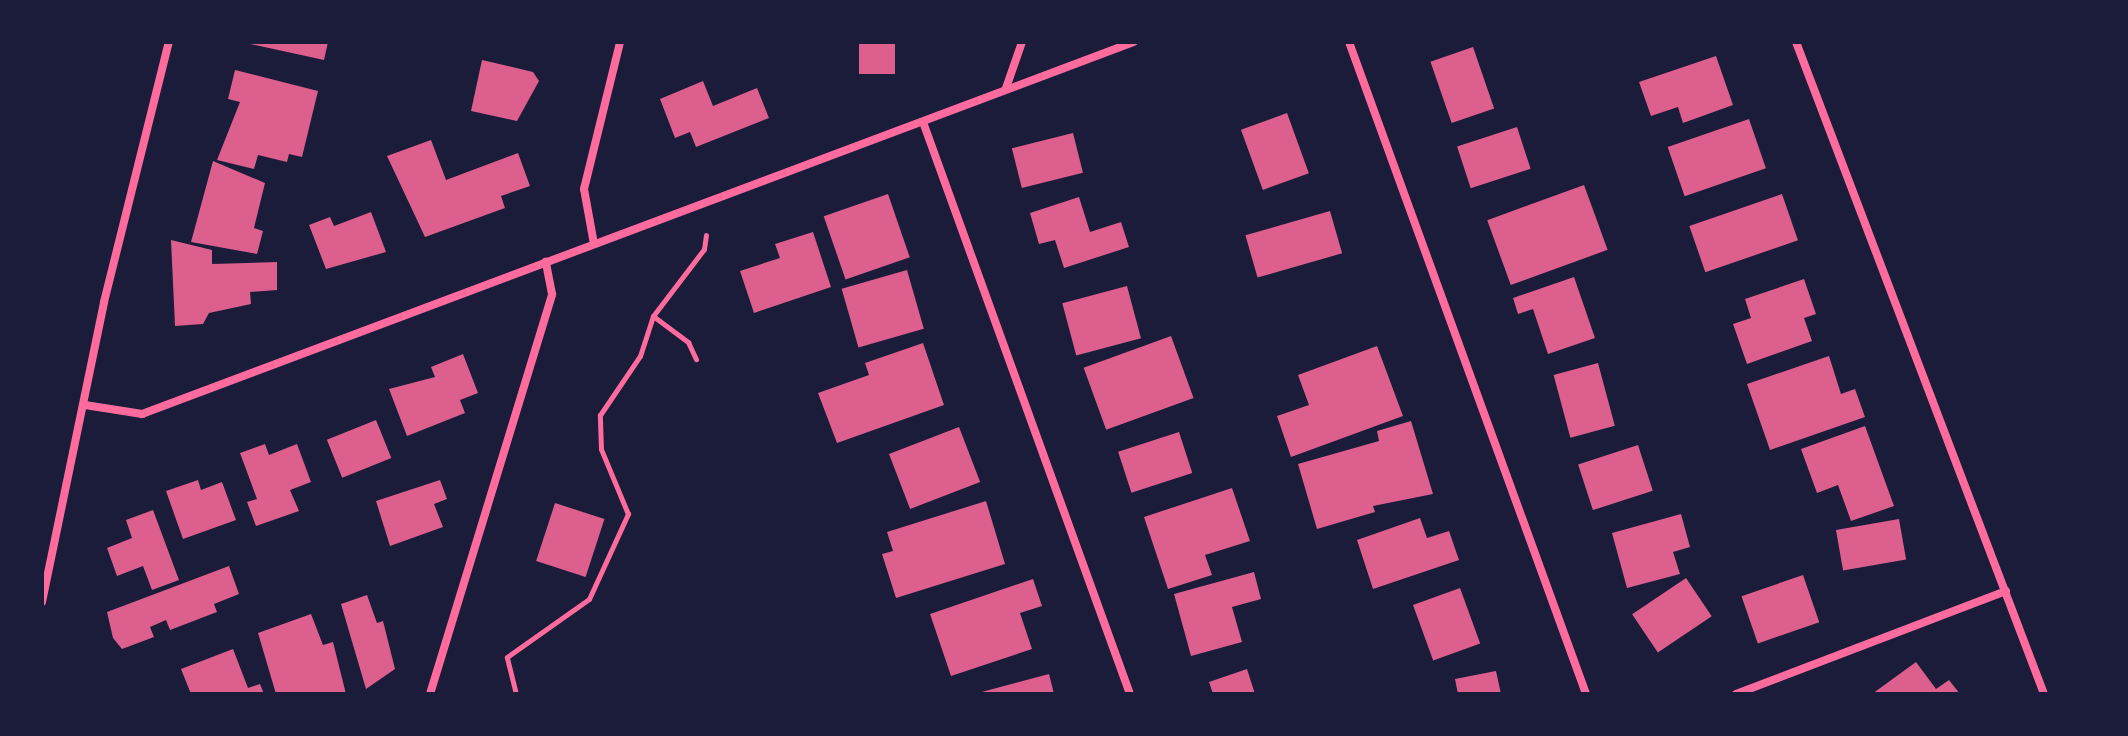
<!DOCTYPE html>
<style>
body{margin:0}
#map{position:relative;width:2128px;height:736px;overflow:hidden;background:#1b1b3a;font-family:Inter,sans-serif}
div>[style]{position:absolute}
.building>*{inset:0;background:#dd5f8e;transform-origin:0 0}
.path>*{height:5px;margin:-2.5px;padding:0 2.5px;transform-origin:2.5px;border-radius:2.5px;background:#ff6b9d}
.minor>*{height:8px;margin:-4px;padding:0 4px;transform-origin:4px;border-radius:4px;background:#ff6b9d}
span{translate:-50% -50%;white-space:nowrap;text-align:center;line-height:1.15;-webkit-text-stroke:8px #1b1b3a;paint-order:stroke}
.frame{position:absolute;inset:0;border:44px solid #1b1b3a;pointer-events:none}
</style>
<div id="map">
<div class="building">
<div style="clip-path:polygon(241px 42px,328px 42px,324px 60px)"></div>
<div style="left:859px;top:42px;width:36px;height:32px"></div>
<div style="left:1473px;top:47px;width:65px;height:45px;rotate:71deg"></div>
<div style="clip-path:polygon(1716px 56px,1733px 105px,1683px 123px,1678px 107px,1651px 116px,1639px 82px)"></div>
<div style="clip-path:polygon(482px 60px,533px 72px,539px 81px,517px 121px,471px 111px)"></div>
<div style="clip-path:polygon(235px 70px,318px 91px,302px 157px,289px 154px,287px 162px,258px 155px,254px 169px,217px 160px,240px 102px,228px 99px)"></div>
<div style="clip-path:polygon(703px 81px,713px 106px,757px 88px,769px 118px,696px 147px,690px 132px,675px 138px,660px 99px)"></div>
<div style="left:1287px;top:113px;width:64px;height:49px;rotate:70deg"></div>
<div style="left:1749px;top:119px;width:52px;height:86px;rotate:71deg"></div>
<div style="left:1517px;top:127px;width:44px;height:63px;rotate:72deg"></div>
<div style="left:1073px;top:133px;width:41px;height:63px;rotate:76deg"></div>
<div style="clip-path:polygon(431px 140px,446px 180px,518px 153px,530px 186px,501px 196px,505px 208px,425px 237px,387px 156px)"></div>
<div style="clip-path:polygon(213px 161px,265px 183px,254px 228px,263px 231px,257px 254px,191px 242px)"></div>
<div style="left:1584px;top:185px;width:69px;height:103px;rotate:70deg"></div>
<div style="left:888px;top:194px;width:67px;height:68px;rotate:71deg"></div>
<div style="left:1782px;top:194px;width:49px;height:98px;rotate:71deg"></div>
<div style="clip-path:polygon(1079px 197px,1090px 232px,1121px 222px,1129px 247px,1064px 268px,1055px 240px,1039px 244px,1030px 213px)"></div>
<div style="left:1330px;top:211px;width:44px;height:88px;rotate:74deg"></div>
<div style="clip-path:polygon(371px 212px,386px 252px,326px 269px,309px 225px,330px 217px,334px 226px)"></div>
<div style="clip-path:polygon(813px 232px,831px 287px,754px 313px,740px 271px,780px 258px,775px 244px)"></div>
<div style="clip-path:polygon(171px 240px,212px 250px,212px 264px,277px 262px,277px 290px,250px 292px,251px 304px,209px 313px,203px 324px,175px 326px)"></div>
<div style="left:907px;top:270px;width:61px;height:68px;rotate:74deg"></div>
<div style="clip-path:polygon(1574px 277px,1595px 338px,1548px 354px,1533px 309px,1518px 314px,1513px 298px)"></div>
<div style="clip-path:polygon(1804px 279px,1816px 314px,1804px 318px,1812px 341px,1747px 364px,1733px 324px,1751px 318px,1745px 299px)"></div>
<div style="left:1127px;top:286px;width:54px;height:67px;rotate:75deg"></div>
<div style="left:1171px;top:336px;width:66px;height:93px;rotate:70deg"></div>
<div style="clip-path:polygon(923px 343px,944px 405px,837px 443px,818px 393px,869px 375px,865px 363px)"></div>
<div style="clip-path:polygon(1377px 346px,1403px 416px,1291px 457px,1277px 416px,1309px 405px,1298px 375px)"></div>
<div style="clip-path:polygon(463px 354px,478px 393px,460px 400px,465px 413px,407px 436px,389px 389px,435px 377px,431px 367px)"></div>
<div style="clip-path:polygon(1829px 356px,1841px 394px,1855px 389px,1865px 417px,1770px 450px,1747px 384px)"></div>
<div style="left:1598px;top:363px;width:65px;height:46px;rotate:75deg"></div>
<div style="left:376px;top:420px;width:41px;height:53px;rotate:68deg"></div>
<div style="clip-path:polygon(1411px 421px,1433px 494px,1373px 506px,1375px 512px,1317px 529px,1298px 464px,1379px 441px,1377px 431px)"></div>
<div style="clip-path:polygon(1865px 426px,1894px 506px,1851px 521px,1838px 485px,1817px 493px,1801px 449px)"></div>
<div style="left:959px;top:427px;width:59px;height:75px;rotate:69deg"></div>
<div style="left:1179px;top:432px;width:43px;height:64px;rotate:72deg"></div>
<div style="clip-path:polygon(265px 444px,269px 455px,297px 444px,311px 482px,290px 490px,299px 511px,256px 526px,247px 502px,257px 499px,240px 453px)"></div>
<div style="left:1638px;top:445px;width:48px;height:63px;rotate:72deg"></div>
<div style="clip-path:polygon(198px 480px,201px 490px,222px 482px,236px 520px,183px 539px,166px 491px)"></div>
<div style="clip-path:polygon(440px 480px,447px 499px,434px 504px,443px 527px,390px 546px,376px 501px)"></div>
<div style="clip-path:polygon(1232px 488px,1250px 541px,1205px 555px,1212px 575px,1168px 589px,1144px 517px)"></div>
<div style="clip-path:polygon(986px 501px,1005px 564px,896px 598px,882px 554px,893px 551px,887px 532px)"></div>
<div style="left:555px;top:503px;width:52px;height:61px;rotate:18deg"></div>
<div style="clip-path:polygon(153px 510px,179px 580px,152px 590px,143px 566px,117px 576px,107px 548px,132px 538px,126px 520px)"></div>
<div style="clip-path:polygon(1681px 514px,1690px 547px,1673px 552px,1680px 574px,1627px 588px,1612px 533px)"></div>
<div style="clip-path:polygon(1420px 518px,1427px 538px,1449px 531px,1459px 560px,1373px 589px,1357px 540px)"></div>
<div style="left:1899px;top:519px;width:41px;height:64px;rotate:80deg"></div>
<div style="clip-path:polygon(229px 566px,239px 594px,214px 604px,217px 612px,170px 630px,166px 620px,150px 627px,154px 637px,122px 649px,113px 638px,107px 612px)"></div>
<div style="clip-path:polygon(1254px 572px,1261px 599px,1232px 607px,1242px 642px,1191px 656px,1174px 594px)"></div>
<div style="left:1803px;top:575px;width:50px;height:65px;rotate:71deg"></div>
<div style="left:1686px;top:578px;width:46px;height:65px;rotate:56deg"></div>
<div style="clip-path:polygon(1033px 579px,1042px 606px,1020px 613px,1032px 649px,951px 676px,930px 614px)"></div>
<div style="left:1460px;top:588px;width:59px;height:50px;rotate:70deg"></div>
<div style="clip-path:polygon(367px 595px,377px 623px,383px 621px,395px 669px,366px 689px,341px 604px)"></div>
<div style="clip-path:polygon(311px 614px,323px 645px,333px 642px,346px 694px,276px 694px,258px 633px)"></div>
<div style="clip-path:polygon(233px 649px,248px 688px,260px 684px,264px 694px,191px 694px,181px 669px)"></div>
<div style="clip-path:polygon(1916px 662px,1936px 689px,1949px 680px,1960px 694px,1872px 694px)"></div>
<div style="clip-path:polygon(1247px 669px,1255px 694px,1213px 694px,1209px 682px)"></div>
<div style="clip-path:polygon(1496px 671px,1501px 694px,1458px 694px,1455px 679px)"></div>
<div style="clip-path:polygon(1049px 674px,1054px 694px,978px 694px,978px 693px)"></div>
</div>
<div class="path">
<div style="left:653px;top:316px;width:44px;rotate:36.6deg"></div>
<div style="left:688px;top:342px;width:19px;rotate:65deg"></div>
<div style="left:516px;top:694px;width:38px;rotate:-104deg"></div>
<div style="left:507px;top:657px;width:100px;rotate:-35.3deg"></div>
<div style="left:589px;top:599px;width:94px;rotate:-65.4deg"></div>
<div style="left:628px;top:514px;width:70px;rotate:-112.6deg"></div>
<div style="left:601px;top:449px;width:34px;rotate:-92deg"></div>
<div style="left:600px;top:415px;width:71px;rotate:-55.9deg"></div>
<div style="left:640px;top:356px;width:42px;rotate:-72deg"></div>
<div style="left:653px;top:316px;width:84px;rotate:-52.7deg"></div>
<div style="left:704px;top:249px;width:14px;rotate:-82deg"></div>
</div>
<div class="minor">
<div style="left:1349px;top:42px;width:694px;rotate:70.02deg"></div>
<div style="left:1796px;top:42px;width:698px;rotate:69.17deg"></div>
<div style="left:1006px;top:88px;width:49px;rotate:-70.8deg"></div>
<div style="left:923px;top:122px;width:608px;rotate:70.11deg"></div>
<div style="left:594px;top:244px;width:56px;rotate:-100.3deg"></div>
<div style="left:584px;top:189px;width:151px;rotate:-76.2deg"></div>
<div style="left:85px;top:405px;width:58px;rotate:9deg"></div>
<div style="left:142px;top:414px;width:1059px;rotate:-20.56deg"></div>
<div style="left:42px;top:602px;width:306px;rotate:-78.3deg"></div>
<div style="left:104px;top:302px;width:268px;rotate:-76deg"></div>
<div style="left:430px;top:694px;width:418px;rotate:-73deg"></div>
<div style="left:552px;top:294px;width:33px;rotate:-101deg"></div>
<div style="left:1736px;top:694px;width:289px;rotate:-20.9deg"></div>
</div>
<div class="frame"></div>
</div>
